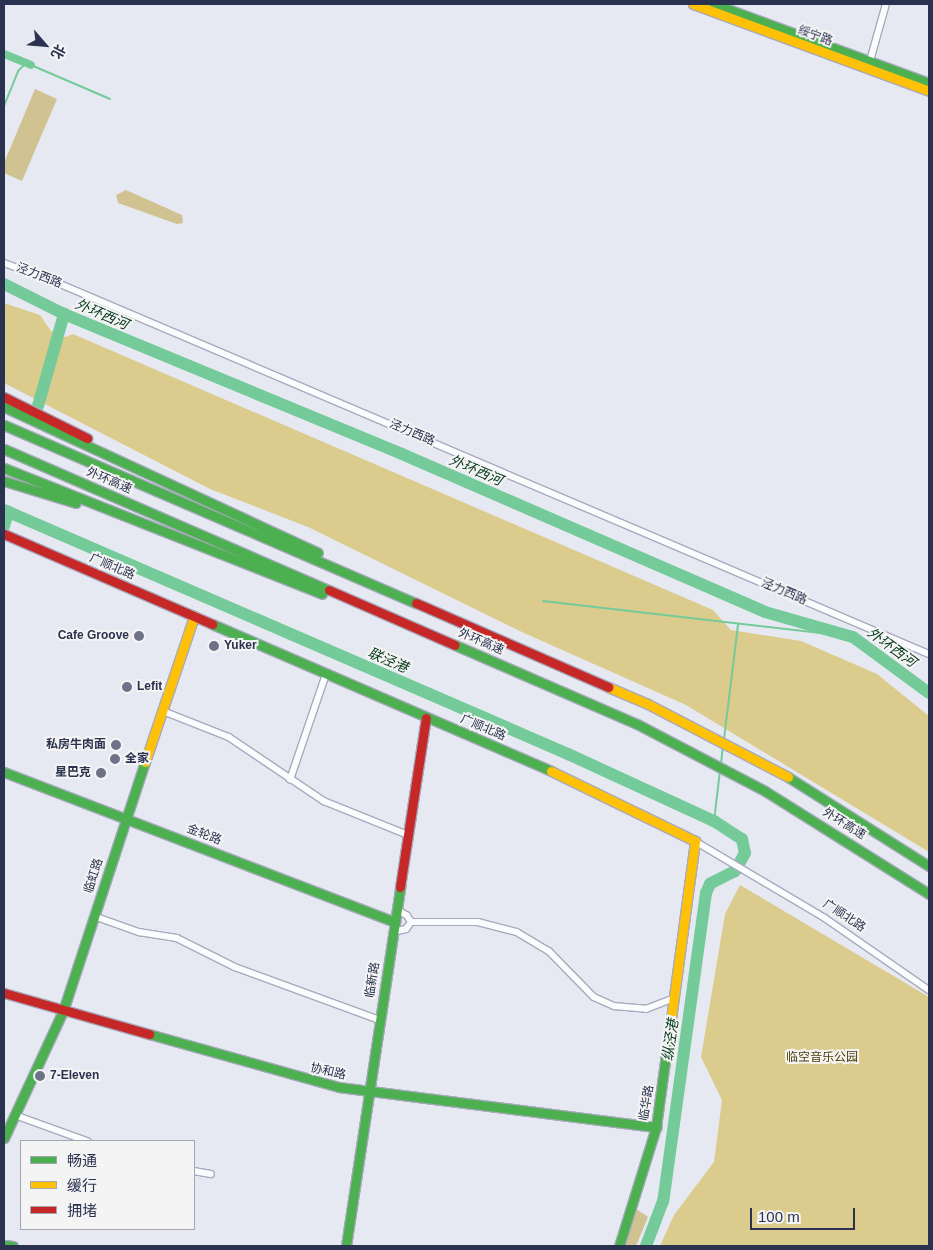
<!DOCTYPE html>
<meta charset="utf-8">
<style>
body{margin:0}
#map{position:relative;width:933px;height:1250px;overflow:hidden;background:#e7e9f2;font-family:Helvetica,"Noto Sans SC",sans-serif}
div>[style]{position:absolute}
.green>*{inset:0;background:#dbcb8d}
.forest>*{inset:0;background:#d0c391}
.stream>*{height:2px;margin:-1px;padding:0 1px;transform-origin:1px;border-radius:1px;background:#75ca9a}
.canal>*{height:8px;margin:-4px;padding:0 4px;transform-origin:4px;border-radius:4px;background:#75ca9a}
.river>*{height:12px;margin:-6px;padding:0 6px;transform-origin:6px;border-radius:6px;background:#75ca9a}
.roads{filter:drop-shadow(1px 0 #a7aabc) drop-shadow(-1px 0 #a7aabc) drop-shadow(0 1px #a7aabc) drop-shadow(0 -1px #a7aabc)}
.street>*{height:5.5px;margin:-2.75px;padding:0 2.75px;transform-origin:2.75px;border-radius:2.75px;background:#fbfcfd}
.fast>*{height:9px;margin:-4.5px;padding:0 4.5px;transform-origin:4.5px;border-radius:4.5px;background:#4caf50}
.slow>*{height:9px;margin:-4.5px;padding:0 4.5px;transform-origin:4.5px;border-radius:4.5px;background:#ffc107}
.jam>*{height:9px;margin:-4.5px;padding:0 4.5px;transform-origin:4.5px;border-radius:4.5px;background:#c62828}
.dots>*{width:14px;height:14px;translate:-50% -50%;box-sizing:border-box;border:2px solid #f4f4f4;border-radius:50%}
span{translate:-50% -50%;white-space:nowrap;text-align:center;line-height:1.15;-webkit-text-stroke:4px #f4f4f4;paint-order:stroke}
.street-label{font-size:12px;color:#2b3250}
.poi-label{font-size:12px;color:#2b3250;font-weight:700}
.right{translate:-100% -50%;text-align:right}
.left{translate:0 -50%;text-align:left}
.park-label{font-size:12px;color:#4b3d04}
.water-label{font-size:14px;color:#05381c;font-style:italic}
.frame{position:absolute;inset:0;border:5px solid #2b3250;pointer-events:none}
.legend{position:absolute;left:20px;top:1140px;width:175px;height:90px;box-sizing:border-box;background:#f4f4f4;border:1px solid #a4a6b2;margin:0;padding:6px 9px;list-style:none;font-size:15px;color:#2b3250}
.legend li{display:flex;align-items:center;gap:10px;height:25px}
.legend b{width:25px;border:1px solid #a4a6b2}
.north{position:absolute;left:20px;top:20px;width:50px;height:50px;-webkit-text-stroke:4px #f4f4f4;paint-order:stroke;rotate:117deg;font-size:14px;font-weight:700;line-height:20px;text-align:center;color:#2b3250}
.north::after{content:'';display:block;margin:auto;width:18px;height:22px;background:#2b3250;clip-path:polygon(50% 0,100% 100%,50% 72%,0 100%)}
.scale{position:absolute;left:750px;top:1208px;width:105px;height:22px;box-sizing:border-box;border:2px solid #2b3250;border-top:0;padding-left:6px;font-size:15px;line-height:18px;white-space:nowrap;color:#2b3250;-webkit-text-stroke:4px #f4f4f4;paint-order:stroke}
</style>
<div id="map">
<div class="green">
<div style="clip-path:polygon(4px 303px,40px 315px,51px 331px,66px 337px,73px 334px,713px 610px,731px 630px,801px 641px,877px 674px,929px 716px,929px 852px,686px 705px,524px 633px,308px 527px,210px 489px,4px 383px)"></div>
<div style="clip-path:polygon(740px 885px,929px 997px,929px 1246px,660px 1246px,674px 1215px,714px 1162px,722px 1100px,701px 1057px,725px 914px)"></div>
</div>
<div class="forest">
<div style="clip-path:polygon(35px 89px,57px 99px,22px 181px,4px 173px,4px 163px)"></div>
<div style="clip-path:polygon(126px 190px,182px 215px,183px 223px,177px 224px,118px 203px,116px 195px)"></div>
<div style="clip-path:polygon(635px 1208px,648px 1217px,636px 1246px,621px 1246px)"></div>
</div>
<div class="stream">
<div style="left:4px;top:106px;width:38px;rotate:-68deg"></div>
<div style="left:18px;top:71px;width:8px;rotate:-45deg"></div>
<div style="left:24px;top:65px;width:7px"></div>
<div style="left:31px;top:65px;width:86px;rotate:23.3deg"></div>
<div style="left:543px;top:601px;width:312px;rotate:6.6deg"></div>
<div style="left:724px;top:739px;width:115px;rotate:-83deg"></div>
<div style="left:721px;top:764px;width:18px;rotate:-84deg"></div>
<div style="left:714px;top:821px;width:50px;rotate:-83.2deg"></div>
</div>
<div class="canal">
<div style="left:4px;top:54px;width:29px;rotate:22deg"></div>
</div>
<div class="river">
<div style="left:4px;top:284px;width:67px;rotate:26.6deg"></div>
<div style="left:64px;top:314px;width:366px;rotate:22.5deg"></div>
<div style="left:402px;top:454px;width:396px;rotate:23.5deg"></div>
<div style="left:765px;top:612px;width:91px;rotate:15.9deg"></div>
<div style="left:853px;top:637px;width:94px;rotate:36.4deg"></div>
<div style="left:38px;top:406px;width:96px;rotate:-74.2deg"></div>
<div style="left:4px;top:510px;width:615px;rotate:23.39deg"></div>
<div style="left:568px;top:754px;width:161px;rotate:24.7deg"></div>
<div style="left:714px;top:821px;width:33px;rotate:33deg"></div>
<div style="left:742px;top:839px;width:14px;rotate:78deg"></div>
<div style="left:745px;top:853px;width:21px;rotate:119deg"></div>
<div style="left:735px;top:871px;width:28px;rotate:153deg"></div>
<div style="left:710px;top:884px;width:10px;rotate:114deg"></div>
<div style="left:706px;top:893px;width:311px;rotate:97.9deg"></div>
<div style="left:663px;top:1201px;width:48px;rotate:110.7deg"></div>
<div style="left:4px;top:526px;width:15px;rotate:-74deg"></div>
</div>
<div class="roads">
<div class="street">
<div style="left:870px;top:61px;width:59px;rotate:-74.3deg"></div>
<div style="left:4px;top:263px;width:50px;rotate:19.9deg"></div>
<div style="left:51px;top:280px;width:954px;rotate:23.07deg"></div>
<div style="left:163px;top:711px;width:71px;rotate:21.5deg"></div>
<div style="left:229px;top:737px;width:115px;rotate:34deg"></div>
<div style="left:324px;top:801px;width:91px;rotate:22deg"></div>
<div style="left:290px;top:780px;width:112px;rotate:-71.2deg"></div>
<div style="left:695px;top:841px;width:151px;rotate:30.6deg"></div>
<div style="left:825px;top:918px;width:126px;rotate:34.7deg"></div>
<div style="left:94px;top:916px;width:48px;rotate:19.6deg"></div>
<div style="left:139px;top:932px;width:38px;rotate:9deg"></div>
<div style="left:177px;top:938px;width:65px;rotate:26.6deg"></div>
<div style="left:235px;top:967px;width:154px;rotate:20.1deg"></div>
<div style="left:411px;top:922px;width:67px"></div>
<div style="left:478px;top:922px;width:40px;rotate:14.4deg"></div>
<div style="left:517px;top:932px;width:37px;rotate:31deg"></div>
<div style="left:549px;top:951px;width:64px;rotate:45.6deg"></div>
<div style="left:594px;top:997px;width:22px;rotate:24deg"></div>
<div style="left:614px;top:1006px;width:32px;rotate:5deg"></div>
<div style="left:646px;top:1009px;width:30px;rotate:-21deg"></div>
<div style="left:393px;top:932px;width:13px;rotate:-13deg"></div>
<div style="left:406px;top:929px;width:9px;rotate:-54deg"></div>
<div style="left:411px;top:922px;width:7px;rotate:-124deg"></div>
<div style="left:407px;top:916px;width:12px;rotate:-149deg"></div>
<div style="left:15px;top:1115px;width:77px;rotate:19.9deg"></div>
<div style="left:194px;top:1171px;width:17px;rotate:10deg"></div>
</div>
<div class="fast">
<div style="left:714px;top:4px;width:229px;rotate:20.2deg"></div>
<div style="left:4px;top:407px;width:346px;rotate:24.9deg"></div>
<div style="left:4px;top:425px;width:449px;rotate:23.4deg"></div>
<div style="left:4px;top:449px;width:354px;rotate:23.5deg"></div>
<div style="left:4px;top:468px;width:342px;rotate:21.6deg"></div>
<div style="left:4px;top:481px;width:75px;rotate:17deg"></div>
<div style="left:212px;top:624px;width:369px;rotate:23.4deg"></div>
<div style="left:455px;top:645px;width:198px;rotate:23.5deg"></div>
<div style="left:637px;top:724px;width:144px;rotate:27.6deg"></div>
<div style="left:765px;top:791px;width:194px;rotate:32.1deg"></div>
<div style="left:4px;top:772px;width:419px;rotate:21deg"></div>
<div style="left:788px;top:777px;width:167px;rotate:32.3deg"></div>
<div style="left:149px;top:1034px;width:197px;rotate:15.6deg"></div>
<div style="left:339px;top:1087px;width:320px;rotate:7.2deg"></div>
<div style="left:4px;top:1138px;width:140px;rotate:-65.1deg"></div>
<div style="left:63px;top:1011px;width:262px;rotate:-71.8deg"></div>
<div style="left:4px;top:1245px;width:9px;rotate:6deg"></div>
<div style="left:346px;top:1246px;width:363px;rotate:-81.4deg"></div>
<div style="left:619px;top:1246px;width:125px;rotate:-72.7deg"></div>
<div style="left:656px;top:1127px;width:103px;rotate:-82.2deg"></div>
</div>
<div class="slow">
<div style="left:693px;top:4px;width:252px;rotate:20.2deg"></div>
<div style="left:608px;top:687px;width:43px;rotate:23deg"></div>
<div style="left:648px;top:704px;width:158px;rotate:27.5deg"></div>
<div style="left:145px;top:762px;width:154px;rotate:-71.4deg"></div>
<div style="left:551px;top:771px;width:160px;rotate:25.9deg"></div>
<div style="left:695px;top:841px;width:186px;rotate:97.7deg"></div>
</div>
<div class="jam">
<div style="left:4px;top:397px;width:93px;rotate:26.3deg"></div>
<div style="left:4px;top:534px;width:227px;rotate:23.4deg"></div>
<div style="left:329px;top:590px;width:137px;rotate:23.6deg"></div>
<div style="left:416px;top:603px;width:210px;rotate:23.6deg"></div>
<div style="left:400px;top:887px;width:171px;rotate:-81.3deg"></div>
<div style="left:4px;top:993px;width:151px;rotate:15.8deg"></div>
</div>
</div>
<div class="dots">
<div style="left:139px;top:636px;background:#6d7289"></div>
<div style="left:214px;top:646px;background:#6d7289"></div>
<div style="left:127px;top:687px;background:#6d7289"></div>
<div style="left:116px;top:745px;background:#6d7289"></div>
<div style="left:115px;top:759px;background:#6d7289"></div>
<div style="left:101px;top:773px;background:#6d7289"></div>
<div style="left:40px;top:1076px;background:#6d7289"></div>
</div>
<div class="street-label">
<span style="left:815px;top:36px;rotate:20deg">绥宁路</span>
<span style="left:39px;top:276px;rotate:21deg">泾力西路</span>
<span style="left:412px;top:433px;rotate:23deg">泾力西路</span>
<span style="left:109px;top:481px;rotate:23deg">外环高速</span>
<span style="left:112px;top:567px;rotate:23deg">广顺北路</span>
<span style="left:784px;top:592px;rotate:23deg">泾力西路</span>
<span style="left:481px;top:642px;rotate:23deg">外环高速</span>
<span style="left:483px;top:728px;rotate:23deg">广顺北路</span>
<span style="left:844px;top:824px;rotate:32deg">外环高速</span>
<span style="left:204px;top:835px;rotate:21deg">金轮路</span>
<span style="left:94px;top:876px;rotate:-72deg">临虹路</span>
<span style="left:844px;top:916px;rotate:33deg">广顺北路</span>
<span style="left:373px;top:980px;rotate:-81deg">临新路</span>
<span style="left:328px;top:1072px;rotate:13deg">协和路</span>
<span style="left:647px;top:1103px;rotate:-80deg">临华路</span>
</div>
<div class="poi-label">
<span class="right" style="left:129px;top:636px">Cafe Groove</span>
<span class="left" style="left:224px;top:646px">Yuker</span>
<span class="left" style="left:137px;top:687px">Lefit</span>
<span class="right" style="left:106px;top:745px">私房牛肉面</span>
<span class="left" style="left:125px;top:759px">全家</span>
<span class="right" style="left:91px;top:773px">星巴克</span>
<span class="left" style="left:50px;top:1076px">7-Eleven</span>
</div>
<div class="park-label">
<span style="left:822px;top:1058px">临空音乐公园</span>
</div>
<div class="water-label">
<span style="left:102px;top:314px;rotate:23deg">外环西河</span>
<span style="left:476px;top:470px;rotate:23deg">外环西河</span>
<span style="left:892px;top:647px;rotate:36deg">外环西河</span>
<span style="left:388px;top:660px;rotate:23deg">联泾港</span>
<span style="left:670px;top:1040px;rotate:-82deg">纵泾港</span>
</div>
<div class="frame"></div>
<ul class="legend">
<li><b style="height:6px;background:#4caf50"></b>畅通</li>
<li><b style="height:6px;background:#ffc107"></b>缓行</li>
<li><b style="height:6px;background:#c62828"></b>拥堵</li>
</ul>
<div class="north">北</div>
<div class="scale">100 m</div>
</div>
